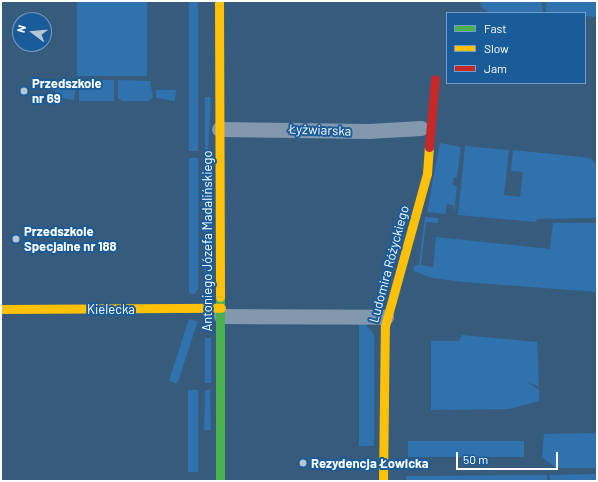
<!DOCTYPE html>
<meta charset="utf-8">
<style>
body{margin:0}
#map{position:relative;width:598px;height:482px;overflow:hidden;background:#375b7c;font-family:Barlow,sans-serif}
div>[style]{position:absolute}
.green>*{inset:0;background:#2f72ae;transform-origin:0 0}
.street>*{height:15px;margin:-7.5px;padding:0 7.5px;transform-origin:7.5px;border-radius:7.5px;background:#8198af}
.fast>*{height:9px;margin:-4.5px;padding:0 4.5px;transform-origin:4.5px;border-radius:4.5px;background:#4caf50}
.slow>*{height:9px;margin:-4.5px;padding:0 4.5px;transform-origin:4.5px;border-radius:4.5px;background:#ffc107}
.jam>*{height:9px;margin:-4.5px;padding:0 4.5px;transform-origin:4.5px;border-radius:4.5px;background:#c62828}
.dots>*{width:11px;height:11px;translate:-50% -50%;box-sizing:border-box;border:2px solid #1a5c99;border-radius:50%}
span{translate:-50% -50%;white-space:nowrap;text-align:center;line-height:1.15;-webkit-text-stroke:4px #1a5c99;paint-order:stroke}
.poi-label{font-size:13px;color:#fff;font-weight:700}
.left{translate:0 -50%;text-align:left}
.street-label{font-size:13px;color:#fff}
.frame{position:absolute;inset:0;border:2px solid #fff;pointer-events:none}
.legend{position:absolute;left:446px;top:12px;width:140px;height:72px;box-sizing:border-box;background:#1a5c99;border:1px solid #769dc2;margin:0;padding:5px 7px;list-style:none;font-size:12px;color:#fff}
.legend li{display:flex;align-items:center;gap:8px;height:20px}
.legend b{width:20px;border:1px solid #769dc2}
.north{position:absolute;left:12px;top:12px;width:40px;height:40px;box-sizing:border-box;background:#1a5c99;border:1px solid #769dc2;border-radius:50%;rotate:286deg;font-size:11px;font-weight:700;line-height:16px;text-align:center;color:#fff}
.north::after{content:'';display:block;margin:auto;width:14px;height:18px;background:#b9c6d1;clip-path:polygon(50% 0,100% 100%,50% 72%,0 100%)}
.scale{position:absolute;left:456px;top:452px;width:102px;height:18px;box-sizing:border-box;border:2px solid #fff;border-top:0;padding-left:5px;font-size:12px;line-height:14px;white-space:nowrap;color:#fff;-webkit-text-stroke:3px #1a5c99;paint-order:stroke}
</style>
<div id="map">
<div class="green">
<div style="left:77px;top:1px;width:70px;height:75px"></div>
<div style="left:189px;top:1px;width:9px;height:150px"></div>
<div style="clip-path:polygon(481px 1px,542px 1px,543px 13px,488px 12px,481px 7px)"></div>
<div style="clip-path:polygon(545px 1px,597px 1px,597px 17px,585px 16px,585px 12px,546px 13px)"></div>
<div style="clip-path:polygon(55px 80px,77px 80px,74px 100px,55px 97px)"></div>
<div style="left:79px;top:80px;width:35px;height:21px"></div>
<div style="clip-path:polygon(118px 80px,150px 81px,153px 97px,149px 101px,122px 101px,118px 98px)"></div>
<div style="clip-path:polygon(176px 90px,175px 101px,156px 98px,156px 90px)"></div>
<div style="clip-path:polygon(205px 97px,211px 97px,208px 151px,205px 151px)"></div>
<div style="clip-path:polygon(440px 143px,461px 147px,457px 177px,454px 177px,453px 185px,457px 186px,454px 213px,453px 205px,447px 204px,446px 214px,427px 212px)"></div>
<div style="clip-path:polygon(465px 146px,509px 150px,504px 195px,520px 197px,523px 172px,511px 171px,513px 150px,591px 158px,596px 165px,596px 218px,537px 219px,536px 222px,458px 215px)"></div>
<div style="clip-path:polygon(189px 158px,198px 158px,198px 289px,194px 295px,189px 292px)"></div>
<div style="clip-path:polygon(205px 158px,211px 158px,210px 295px,205px 300px)"></div>
<div style="clip-path:polygon(425px 217px,438px 218px,438px 223px,426px 222px,421px 265px,433px 267px,436px 237px,550px 249px,553px 223px,596px 223px,596px 292px,464px 282px,432px 278px,414px 271px,413px 266px,419px 265px)"></div>
<div style="left:189px;top:319px;width:9px;height:65px;rotate:18deg"></div>
<div style="clip-path:polygon(359px 323px,365px 324px,374px 334px,374px 446px,359px 446px)"></div>
<div style="clip-path:polygon(462px 335px,537px 342px,539px 387px,526px 381px,539px 390px,539px 401px,509px 409px,431px 410px,431px 341px,459px 341px)"></div>
<div style="left:205px;top:338px;width:6px;height:45px"></div>
<div style="left:188px;top:390px;width:10px;height:82px"></div>
<div style="clip-path:polygon(205px 390px,210px 390px,211px 430px,204px 430px)"></div>
<div style="clip-path:polygon(597px 433px,597px 468px,556px 468px,542px 457px,544px 434px)"></div>
<div style="left:524px;top:441px;width:16px;height:116px;rotate:90deg"></div>
<div style="clip-path:polygon(597px 474px,597px 481px,550px 481px,550px 475px)"></div>
<div style="clip-path:polygon(547px 475px,547px 481px,406px 481px,406px 476px)"></div>
</div>
<div class="street">
<div style="left:219px;top:129px;width:149px;rotate:0.8deg"></div>
<div style="left:368px;top:131px;width:53px;rotate:-3.2deg"></div>
<div style="left:221px;top:316px;width:165px;rotate:0.3deg"></div>
</div>
<div class="fast">
<div style="left:220px;top:297px;width:184px;rotate:90deg"></div>
</div>
<div class="slow">
<div style="left:219px;top:1px;width:296px;rotate:89.8deg"></div>
<div style="left:1px;top:309px;width:220px;rotate:-0.3deg"></div>
<div style="left:383px;top:481px;width:155px;rotate:-89.3deg"></div>
<div style="left:385px;top:326px;width:158px;rotate:-74.6deg"></div>
<div style="left:427px;top:174px;width:27px;rotate:-86deg"></div>
</div>
<div class="jam">
<div style="left:429px;top:147px;width:68px;rotate:-85deg"></div>
</div>
<div class="dots">
<div style="left:24px;top:91px;background:#b9c6d1"></div>
<div style="left:16px;top:239px;background:#b9c6d1"></div>
<div style="left:303px;top:463px;background:#b9c6d1"></div>
</div>
<div class="poi-label">
<span class="left" style="left:32px;top:91px">Przedszkole<br>nr 69</span>
<span class="left" style="left:24px;top:239px">Przedszkole<br>Specjalne nr 188</span>
<span class="left" style="left:311px;top:463px">Rezydencja Łowicka</span>
</div>
<div class="street-label">
<span style="left:320px;top:130px;rotate:2deg">Łyżwiarska</span>
<span style="left:207px;top:241px;rotate:-90deg">Antoniego Józefa Madalińskiego</span>
<span style="left:389px;top:264px;rotate:-75deg">Ludomira Różyckiego</span>
<span style="left:111px;top:309px">Kielecka</span>
</div>
<div class="frame"></div>
<ul class="legend">
<li><b style="height:5px;background:#4caf50"></b>Fast</li>
<li><b style="height:5px;background:#ffc107"></b>Slow</li>
<li><b style="height:5px;background:#c62828"></b>Jam</li>
</ul>
<div class="north">N</div>
<div class="scale">50 m</div>
</div>
